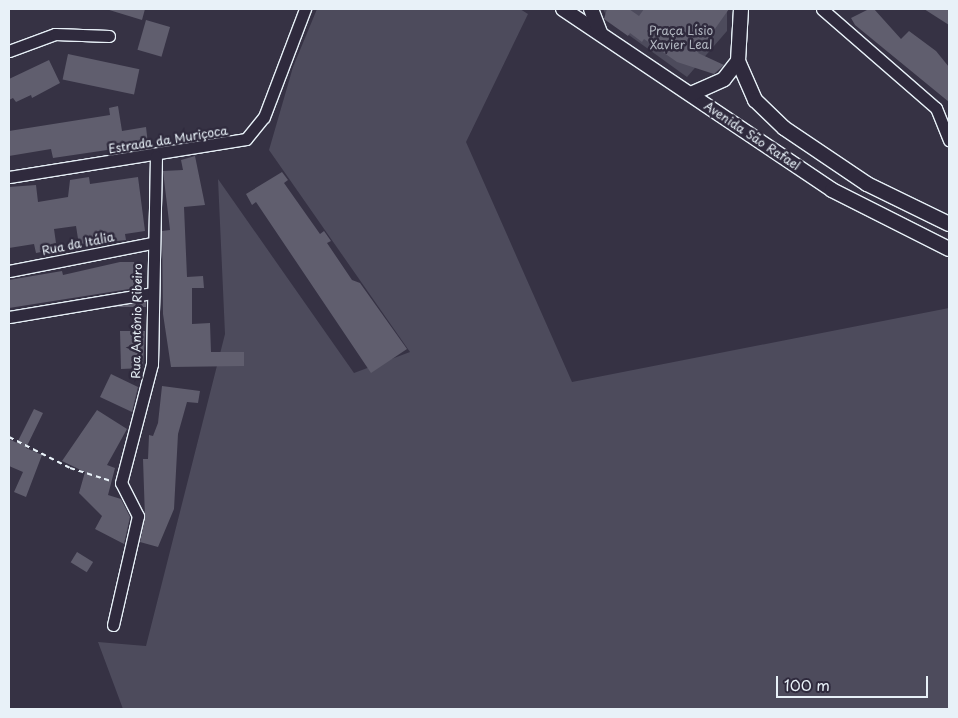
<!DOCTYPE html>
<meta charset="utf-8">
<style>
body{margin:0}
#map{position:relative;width:958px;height:718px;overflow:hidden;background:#363244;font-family:"Playpen Sans",sans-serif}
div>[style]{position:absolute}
.green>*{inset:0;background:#4d4b5c}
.building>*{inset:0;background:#605e6e;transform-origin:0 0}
.path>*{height:2px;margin-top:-1px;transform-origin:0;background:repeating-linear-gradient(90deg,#e8f1f8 0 5px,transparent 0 9px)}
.roads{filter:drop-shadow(1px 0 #e8f1f8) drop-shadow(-1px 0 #e8f1f8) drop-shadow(0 1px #e8f1f8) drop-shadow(0 -1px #e8f1f8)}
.minor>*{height:11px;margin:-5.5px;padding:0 5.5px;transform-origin:5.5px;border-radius:5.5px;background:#2f2a3d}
.major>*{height:14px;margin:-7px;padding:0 7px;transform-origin:7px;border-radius:7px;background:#2f2a3d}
span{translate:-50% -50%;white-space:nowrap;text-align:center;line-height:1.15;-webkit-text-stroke:5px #2f2a3d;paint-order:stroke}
.park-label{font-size:12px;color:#b2b7c1}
.street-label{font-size:12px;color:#e8f1f8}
.frame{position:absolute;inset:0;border:10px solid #e8f1f8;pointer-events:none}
.scale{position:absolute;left:776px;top:676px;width:152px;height:22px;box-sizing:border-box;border:2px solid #e8f1f8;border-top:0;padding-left:6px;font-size:15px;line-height:18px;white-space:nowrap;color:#e8f1f8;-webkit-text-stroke:4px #2f2a3d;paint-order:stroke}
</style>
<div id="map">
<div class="green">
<div style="clip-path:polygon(317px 9px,520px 9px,528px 14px,466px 142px,572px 382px,949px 308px,949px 709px,123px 709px,98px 642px,146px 646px,225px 334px,218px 179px,354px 373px,410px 352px,269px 150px,293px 67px)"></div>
<div style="clip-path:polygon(603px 9px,727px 9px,727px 31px,687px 77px,608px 20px)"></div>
</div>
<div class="building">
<div style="clip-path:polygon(106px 9px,145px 9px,142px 20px)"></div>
<div style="clip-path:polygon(607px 9px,629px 9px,639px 16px,644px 9px,729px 9px,698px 53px,724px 65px,714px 74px,677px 62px,644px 39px,642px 42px,630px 33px,628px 36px,604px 19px)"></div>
<div style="clip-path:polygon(869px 9px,874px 9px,901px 39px,909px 31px,936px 51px,949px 67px,949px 102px,855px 25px,851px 18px)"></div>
<div style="clip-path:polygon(924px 9px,949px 9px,949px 25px)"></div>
<div style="left:146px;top:20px;width:25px;height:31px;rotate:16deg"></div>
<div style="left:68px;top:54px;width:73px;height:26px;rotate:12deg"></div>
<div style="clip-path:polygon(49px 60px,60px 83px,32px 98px,31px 95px,16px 102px,13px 98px,9px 100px,9px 79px)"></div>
<div style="clip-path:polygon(118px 106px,122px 131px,146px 127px,148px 144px,53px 158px,51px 149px,9px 156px,9px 131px,110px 115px,109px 108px)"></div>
<div style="clip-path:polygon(195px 156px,205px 205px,184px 207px,187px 277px,203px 276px,204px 288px,192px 288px,192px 324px,210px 323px,211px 352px,244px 352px,244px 366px,171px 367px,163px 314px,162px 231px,170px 230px,163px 171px,183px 170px,181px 160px)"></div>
<div style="clip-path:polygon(282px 172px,288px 180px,284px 183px,320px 234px,324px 231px,331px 241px,327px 243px,352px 280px,360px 283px,407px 349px,371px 373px,256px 202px,252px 205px,246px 194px)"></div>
<div style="clip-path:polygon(89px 177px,90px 184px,138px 177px,145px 231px,125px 234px,126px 240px,79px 245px,76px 226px,54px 229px,56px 243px,51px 244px,52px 250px,36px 253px,34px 244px,9px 248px,9px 187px,36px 185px,38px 202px,68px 197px,70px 180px)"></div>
<div style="clip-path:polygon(120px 262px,134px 262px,142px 287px,9px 308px,9px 280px,62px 271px,63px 275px)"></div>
<div style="left:146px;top:302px;width:5px;height:42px;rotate:90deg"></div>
<div style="clip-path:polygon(120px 331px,145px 331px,143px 368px,121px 369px)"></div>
<div style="clip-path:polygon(111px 374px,138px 387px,132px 412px,100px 397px)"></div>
<div style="clip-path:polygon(162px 386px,200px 391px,198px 403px,187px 402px,178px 434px,174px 509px,158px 547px,140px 542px,145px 518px,143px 459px,148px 459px,149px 435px,153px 436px,158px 423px)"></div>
<div style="clip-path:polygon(34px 409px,43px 413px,26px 448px,42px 455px,26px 497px,14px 492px,23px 472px,9px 466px,9px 439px,17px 443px)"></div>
<div style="clip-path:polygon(97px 410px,127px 429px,107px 465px,115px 468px,108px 495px,121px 499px,130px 517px,124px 544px,95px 529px,102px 516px,79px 493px,85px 472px,62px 461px)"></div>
<div style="left:77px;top:552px;width:19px;height:12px;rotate:32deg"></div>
</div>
<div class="path">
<div style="left:9px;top:437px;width:68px;rotate:26.9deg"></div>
<div style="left:70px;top:468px;width:43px;rotate:17.6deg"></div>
</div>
<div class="roads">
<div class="minor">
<div style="left:822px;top:9px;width:151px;rotate:41deg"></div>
<div style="left:936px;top:108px;width:35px;rotate:68deg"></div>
<div style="left:9px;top:51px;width:49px;rotate:-20.3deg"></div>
<div style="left:55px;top:34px;width:54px;rotate:2.1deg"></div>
<div style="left:9px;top:177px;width:240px;rotate:-9.1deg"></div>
<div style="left:246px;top:139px;width:28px;rotate:-51deg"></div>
<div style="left:264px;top:117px;width:116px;rotate:-69.2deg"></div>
<div style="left:9px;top:271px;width:146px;rotate:-11.1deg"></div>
<div style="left:9px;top:317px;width:146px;rotate:-9.5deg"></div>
<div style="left:113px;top:625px;width:112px;rotate:-77.1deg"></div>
<div style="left:138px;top:516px;width:37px;rotate:-117deg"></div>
<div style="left:121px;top:483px;width:123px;rotate:-75.4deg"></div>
<div style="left:152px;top:364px;width:208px;rotate:-88.9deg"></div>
</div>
<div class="major">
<div style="left:563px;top:9px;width:324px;rotate:33.9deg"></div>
<div style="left:832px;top:190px;width:131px;rotate:26.8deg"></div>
<div style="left:591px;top:9px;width:26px;rotate:69deg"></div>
<div style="left:741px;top:9px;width:52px;rotate:93.3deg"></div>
<div style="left:738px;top:61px;width:43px;rotate:66.4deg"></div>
<div style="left:755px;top:100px;width:40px;rotate:44deg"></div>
<div style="left:784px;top:128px;width:100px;rotate:34deg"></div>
<div style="left:867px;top:184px;width:91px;rotate:26deg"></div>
<div style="left:691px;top:94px;width:36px;rotate:-24deg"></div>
<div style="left:724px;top:79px;width:23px;rotate:-52deg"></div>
</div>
</div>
<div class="park-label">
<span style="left:681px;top:38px">Praça Lísio<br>Xavier Leal</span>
</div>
<div class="street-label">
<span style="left:752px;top:136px;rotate:34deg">Avenida São Rafael</span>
<span style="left:168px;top:140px;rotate:-9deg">Estrada da Muriçoca</span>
<span style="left:78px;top:244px;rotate:-11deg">Rua da Itália</span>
<span style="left:137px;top:321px;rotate:-89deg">Rua Antônio Ribeiro</span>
</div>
<div class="frame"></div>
<div class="scale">100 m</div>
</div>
